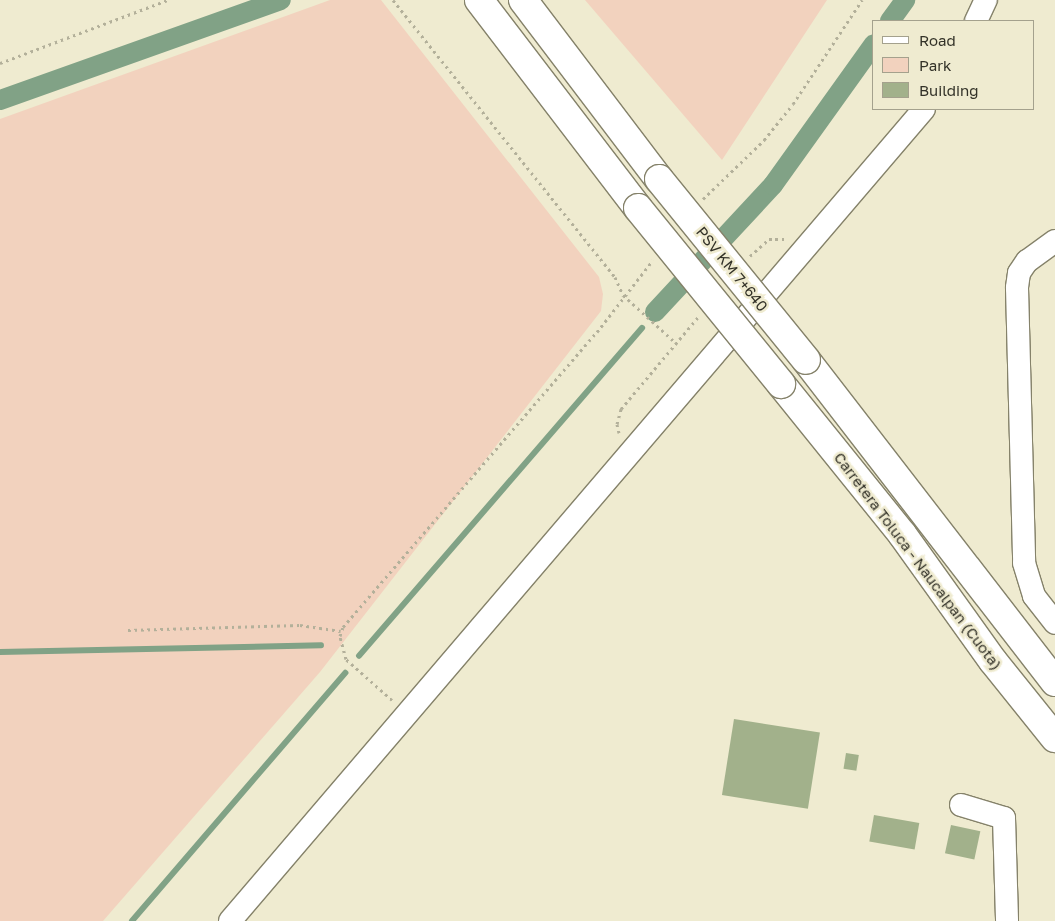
<!DOCTYPE html>
<style>
body{margin:0}
#map{position:relative;width:1055px;height:921px;overflow:hidden;background:#efebd0;font-family:"Golos Text",sans-serif}
div>[style]{position:absolute}
.green>*{inset:0;background:#f2d2be}
.stream>*{height:5.5px;margin:-2.75px;padding:0 2.75px;transform-origin:2.75px;border-radius:2.75px;background:#81a286}
.canal>*{height:20px;margin:-10px;padding:0 10px;transform-origin:10px;border-radius:10px;background:#81a286}
.building>*{inset:0;background:#a2b18b;transform-origin:0 0}
.path>*{height:3px;margin-top:-1.5px;transform-origin:0;background:repeating-linear-gradient(90deg,#b3b09a 0 2.5px,transparent 0 6.5px)}
.roads{filter:drop-shadow(1px 0 #85826a) drop-shadow(-1px 0 #85826a) drop-shadow(0 1px #85826a) drop-shadow(0 -1px #85826a)}
.minor>*{height:22px;margin:-11px;padding:0 11px;transform-origin:11px;border-radius:11px;background:#fff}
.motorway>*{height:28px;margin:-14px;padding:0 14px;transform-origin:14px;border-radius:14px;background:#fff}
.bridges{filter:drop-shadow(1px 0 #85826a) drop-shadow(-1px 0 #85826a) drop-shadow(0 1px #85826a) drop-shadow(0 -1px #85826a)}
.motorway-bridge>*{height:28px;margin:-14px;padding:0 14px;transform-origin:14px;border-radius:14px;background:#fff}
span{translate:-50% -50%;white-space:nowrap;text-align:center;line-height:1.15;-webkit-text-stroke:5px #efebd0;paint-order:stroke}
.street-label{font-size:15px;color:#333228}
.legend{position:absolute;left:872px;top:20px;width:162px;height:90px;box-sizing:border-box;background:#efebd0;border:1px solid #a4a18d;margin:0;padding:6px 9px;list-style:none;font-size:15px;color:#333228}
.legend li{display:flex;align-items:center;gap:10px;height:25px}
.legend b{width:25px;border:1px solid #a4a18d}
</style>
<div id="map">
<div class="green">
<div style="clip-path:polygon(330px 0,381px 0,599px 277px,603px 294px,601px 311px,320px 672px,103px 921px,0 921px,0 119px)"></div>
<div style="clip-path:polygon(585px 0,827px 0,722px 160px)"></div>
</div>
<div class="stream">
<div style="left:0;top:652px;width:321px;rotate:-1.2deg"></div>
<div style="left:359px;top:656px;width:433px;rotate:-49.2deg"></div>
<div style="left:132px;top:921px;width:327px;rotate:-49.3deg"></div>
</div>
<div class="canal">
<div style="left:890px;top:21px;width:26px;rotate:-54deg"></div>
<div style="left:0;top:100px;width:298px;rotate:-19.6deg"></div>
<div style="left:655px;top:312px;width:173px;rotate:-47.1deg"></div>
<div style="left:773px;top:185px;width:173px;rotate:-54.4deg"></div>
</div>
<div class="building">
<div style="left:734px;top:719px;width:87px;height:77px;rotate:9deg"></div>
<div style="left:846px;top:753px;width:13px;height:16px;rotate:9deg"></div>
<div style="left:874px;top:815px;width:46px;height:27px;rotate:10deg"></div>
<div style="left:951px;top:825px;width:30px;height:29px;rotate:12deg"></div>
</div>
<div class="path">
<div style="left:393px;top:0;width:355px;rotate:51.3deg"></div>
<div style="left:615px;top:277px;width:20px;rotate:66deg"></div>
<div style="left:623px;top:295px;width:72px;rotate:42.2deg"></div>
<div style="left:0;top:63px;width:179px;rotate:-20.6deg"></div>
<div style="left:703px;top:199px;width:85px;rotate:-44deg"></div>
<div style="left:764px;top:140px;width:46px;rotate:-51.1deg"></div>
<div style="left:793px;top:104px;width:125px;rotate:-56.4deg"></div>
<div style="left:750px;top:256px;width:25px;rotate:-42deg"></div>
<div style="left:769px;top:239px;width:18px"></div>
<div style="left:619px;top:433px;width:9px;rotate:-103deg"></div>
<div style="left:617px;top:424px;width:16px;rotate:-75deg"></div>
<div style="left:621px;top:409px;width:121px;rotate:-50deg"></div>
<div style="left:128px;top:630px;width:172px;rotate:-1.7deg"></div>
<div style="left:300px;top:625px;width:41px;rotate:8.3deg"></div>
<div style="left:392px;top:700px;width:62px;rotate:-138.3deg"></div>
<div style="left:346px;top:659px;width:24px;rotate:-105deg"></div>
<div style="left:340px;top:636px;width:9px;rotate:-72deg"></div>
<div style="left:343px;top:627px;width:389px;rotate:-49.3deg"></div>
<div style="left:597px;top:332px;width:91px;rotate:-52.1deg"></div>
</div>
<div class="roads">
<div class="minor">
<div style="left:976px;top:21px;width:23px;rotate:-65deg"></div>
<div style="left:1055px;top:241px;width:34px;rotate:144deg"></div>
<div style="left:1027px;top:261px;width:14px;rotate:124deg"></div>
<div style="left:1019px;top:273px;width:15px;rotate:98deg"></div>
<div style="left:1017px;top:288px;width:275px;rotate:88.5deg"></div>
<div style="left:1024px;top:563px;width:34px;rotate:73deg"></div>
<div style="left:1034px;top:596px;width:34px;rotate:52deg"></div>
<div style="left:961px;top:805px;width:45px;rotate:16.8deg"></div>
<div style="left:1004px;top:818px;width:103px;rotate:88.3deg"></div>
<div style="left:230px;top:921px;width:1068px;rotate:-49.48deg"></div>
</div>
<div class="motorway">
<div style="left:479px;top:0;width:262px;rotate:52.6deg"></div>
<div style="left:523px;top:0;width:225px;rotate:52.8deg"></div>
<div style="left:806px;top:360px;width:407px;rotate:52.3deg"></div>
<div style="left:781px;top:384px;width:193px;rotate:51.1deg"></div>
<div style="left:902px;top:534px;width:156px;rotate:54.4deg"></div>
<div style="left:993px;top:661px;width:99px;rotate:51.2deg"></div>
</div>
</div>
<div class="bridges">
<div class="motorway-bridge">
<div style="left:659px;top:179px;width:233px;rotate:50.9deg"></div>
<div style="left:638px;top:208px;width:227px;rotate:50.9deg"></div>
</div>
</div>
<div class="street-label">
<span style="left:732px;top:269px;rotate:51deg">PSV KM 7+640</span>
<span style="left:918px;top:561px;rotate:53deg">Carretera Toluca - Naucalpan (Cuota)</span>
</div>
<ul class="legend">
<li><b style="height:6px;background:#fff"></b>Road</li>
<li><b style="height:14px;background:#f2d2be"></b>Park</li>
<li><b style="height:14px;background:#a2b18b"></b>Building</li>
</ul>
</div>
